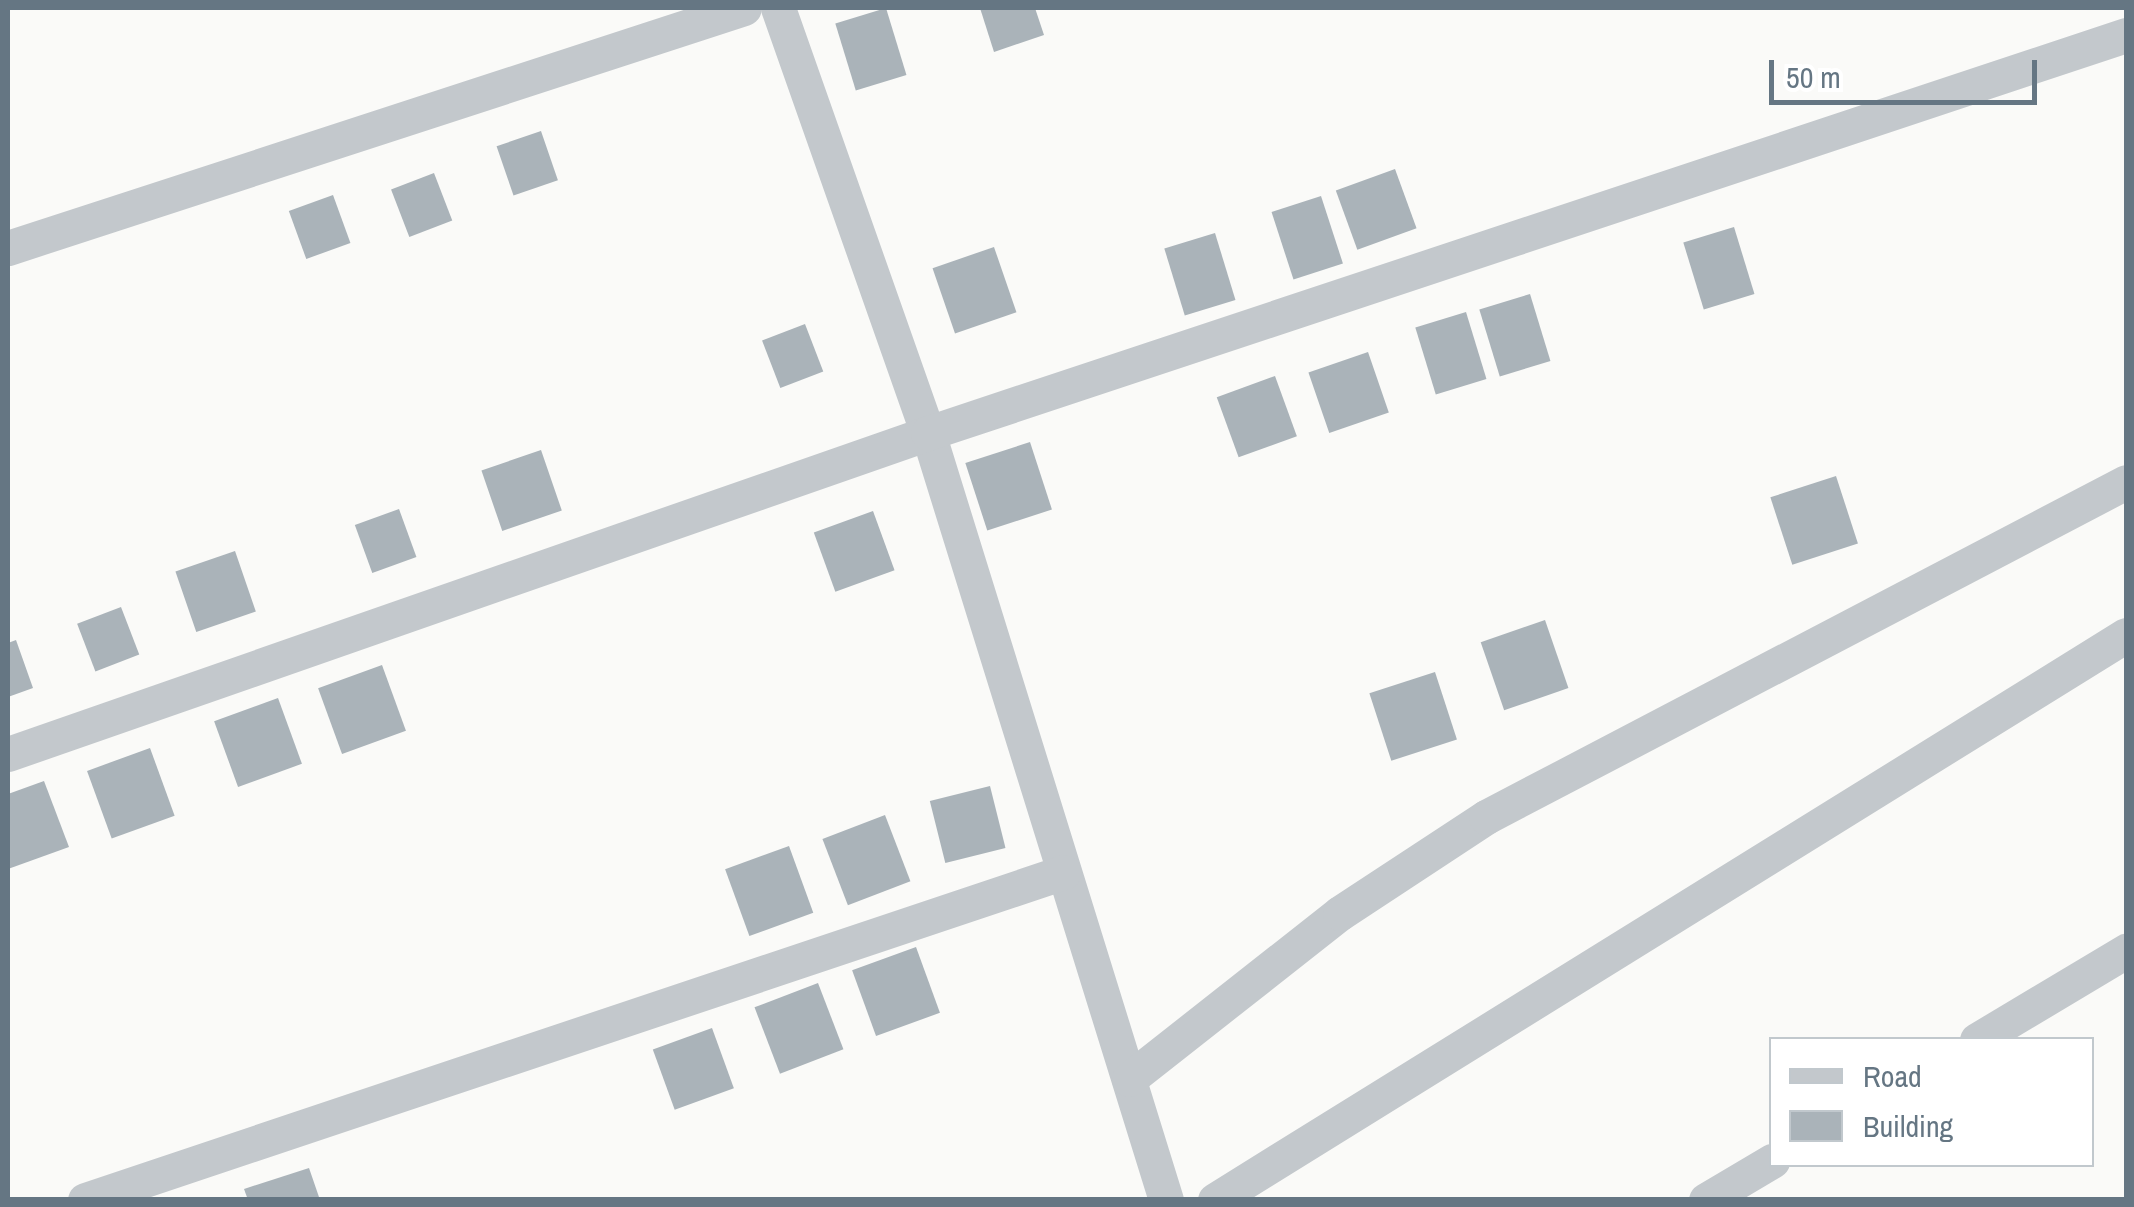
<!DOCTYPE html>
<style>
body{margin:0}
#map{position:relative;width:2134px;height:1207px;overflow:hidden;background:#fafaf8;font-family:"Archivo Narrow",sans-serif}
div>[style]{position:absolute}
.building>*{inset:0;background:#aab3b9;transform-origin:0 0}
.minor>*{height:35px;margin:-17.5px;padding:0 17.5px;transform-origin:17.5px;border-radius:17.5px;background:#c3c8cc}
span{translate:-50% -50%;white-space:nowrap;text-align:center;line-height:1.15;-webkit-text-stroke:10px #fff;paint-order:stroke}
.frame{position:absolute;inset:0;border:10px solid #657683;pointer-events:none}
.legend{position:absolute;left:1769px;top:1037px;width:325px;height:130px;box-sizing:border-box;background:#fff;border:2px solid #c1c8cd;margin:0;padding:12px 18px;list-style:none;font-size:30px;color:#657683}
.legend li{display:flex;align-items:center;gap:20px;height:50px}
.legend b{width:50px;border:2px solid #c1c8cd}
.scale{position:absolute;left:1769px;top:60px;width:268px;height:45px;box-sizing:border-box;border:5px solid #657683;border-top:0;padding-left:12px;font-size:30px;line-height:35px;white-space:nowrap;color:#657683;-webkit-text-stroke:8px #fff;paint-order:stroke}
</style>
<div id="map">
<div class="building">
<div style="left:886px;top:8px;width:70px;height:53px;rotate:73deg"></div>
<div style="clip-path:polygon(980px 8px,1035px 8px,1044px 35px,994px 52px)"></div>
<div style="left:541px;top:131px;width:52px;height:47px;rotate:71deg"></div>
<div style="left:1395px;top:169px;width:63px;height:63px;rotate:70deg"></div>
<div style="left:434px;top:173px;width:51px;height:46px;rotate:69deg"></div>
<div style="left:333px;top:195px;width:51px;height:47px;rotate:70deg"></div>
<div style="left:1321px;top:196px;width:71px;height:52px;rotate:72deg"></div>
<div style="left:1734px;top:227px;width:70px;height:53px;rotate:73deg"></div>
<div style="left:1215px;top:233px;width:70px;height:53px;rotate:73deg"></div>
<div style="left:994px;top:247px;width:69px;height:65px;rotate:71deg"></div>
<div style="left:1530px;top:294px;width:70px;height:53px;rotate:73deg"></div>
<div style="left:1466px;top:312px;width:70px;height:53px;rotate:73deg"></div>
<div style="left:805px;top:324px;width:51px;height:46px;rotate:69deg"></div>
<div style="left:1368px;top:352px;width:64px;height:63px;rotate:71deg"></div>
<div style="left:1275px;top:376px;width:64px;height:62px;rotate:70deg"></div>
<div style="left:1030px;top:442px;width:71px;height:68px;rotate:72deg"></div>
<div style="left:541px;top:450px;width:64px;height:63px;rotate:71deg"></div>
<div style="left:1836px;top:476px;width:71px;height:69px;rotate:72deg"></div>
<div style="left:399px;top:509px;width:51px;height:47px;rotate:70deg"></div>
<div style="left:873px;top:511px;width:63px;height:63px;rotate:70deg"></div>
<div style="left:235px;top:551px;width:64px;height:63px;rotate:71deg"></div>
<div style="left:121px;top:607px;width:51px;height:47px;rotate:69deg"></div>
<div style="left:1545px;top:620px;width:72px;height:68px;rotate:71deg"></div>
<div style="clip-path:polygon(16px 640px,33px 688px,8px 697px,8px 643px)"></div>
<div style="left:382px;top:665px;width:70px;height:68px;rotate:70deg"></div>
<div style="left:1435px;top:672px;width:71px;height:69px;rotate:72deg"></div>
<div style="left:278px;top:698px;width:70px;height:68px;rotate:70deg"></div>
<div style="left:150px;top:748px;width:72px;height:67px;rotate:70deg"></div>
<div style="clip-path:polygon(44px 781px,69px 847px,8px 869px,8px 794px)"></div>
<div style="left:990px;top:786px;width:64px;height:62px;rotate:76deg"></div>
<div style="left:885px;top:815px;width:71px;height:67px;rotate:69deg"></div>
<div style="left:789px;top:846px;width:71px;height:68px;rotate:70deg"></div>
<div style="left:916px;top:947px;width:70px;height:68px;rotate:70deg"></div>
<div style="left:818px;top:983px;width:71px;height:68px;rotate:69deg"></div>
<div style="left:712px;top:1028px;width:64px;height:63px;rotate:70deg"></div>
<div style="clip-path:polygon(309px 1168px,320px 1200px,248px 1200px,244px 1189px)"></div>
</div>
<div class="minor">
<div style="left:778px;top:8px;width:451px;rotate:70.6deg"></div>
<div style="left:928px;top:433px;width:803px;rotate:72.76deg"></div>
<div style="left:8px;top:248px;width:774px;rotate:-18.06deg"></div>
<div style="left:8px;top:754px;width:974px;rotate:-19.23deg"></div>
<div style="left:928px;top:433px;width:1262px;rotate:-18.38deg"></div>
<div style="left:1977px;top:1040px;width:174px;rotate:-30.9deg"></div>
<div style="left:1129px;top:1079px;width:268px;rotate:-38.2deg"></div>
<div style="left:1340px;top:913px;width:175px;rotate:-33.3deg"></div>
<div style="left:1486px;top:817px;width:722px;rotate:-27.63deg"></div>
<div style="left:85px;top:1200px;width:1032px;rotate:-18.52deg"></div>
<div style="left:1215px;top:1200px;width:1072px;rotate:-31.81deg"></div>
<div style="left:1706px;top:1200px;width:77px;rotate:-30.6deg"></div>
</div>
<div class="frame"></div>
<ul class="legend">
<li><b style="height:12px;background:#c3c8cc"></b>Road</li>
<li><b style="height:28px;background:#aab3b9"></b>Building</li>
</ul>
<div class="scale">50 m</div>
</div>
